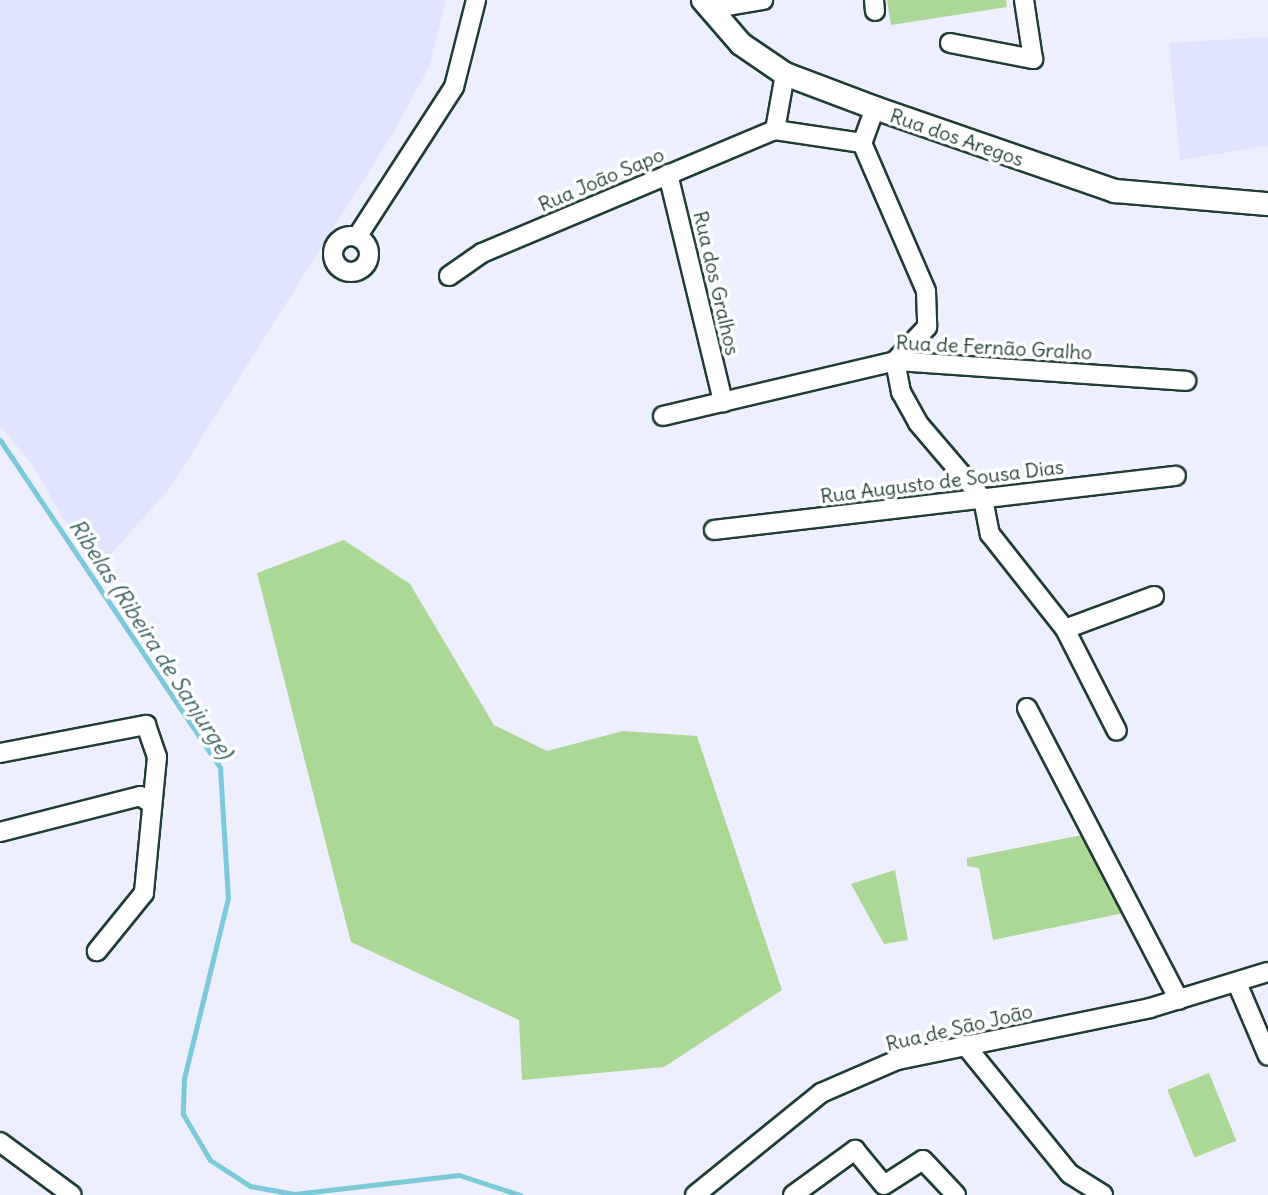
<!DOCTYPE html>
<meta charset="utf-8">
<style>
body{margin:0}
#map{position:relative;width:1268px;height:1195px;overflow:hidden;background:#edeffe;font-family:Delius,sans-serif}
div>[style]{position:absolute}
.built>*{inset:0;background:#e0e4fd}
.green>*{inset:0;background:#acd897;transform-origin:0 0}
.stream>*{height:5px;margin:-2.5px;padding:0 2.5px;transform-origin:2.5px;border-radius:2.5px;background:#7cc9da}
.roads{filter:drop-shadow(2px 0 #1f3d34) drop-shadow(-2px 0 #1f3d34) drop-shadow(0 2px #1f3d34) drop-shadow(0 -2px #1f3d34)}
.minor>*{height:18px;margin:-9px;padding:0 9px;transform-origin:9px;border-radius:9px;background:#fff}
.minor>.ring{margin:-9px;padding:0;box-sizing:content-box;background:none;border:18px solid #fff;border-radius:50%}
.tertiary>*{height:22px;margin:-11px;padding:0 11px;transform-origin:11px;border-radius:11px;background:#fff}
span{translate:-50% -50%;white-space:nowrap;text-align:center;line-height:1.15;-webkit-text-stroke:7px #fff;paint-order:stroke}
.street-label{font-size:20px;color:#1f3d34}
.water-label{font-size:22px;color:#36605e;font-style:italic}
</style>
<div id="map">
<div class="built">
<div style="clip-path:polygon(0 0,446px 0,430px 65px,392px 135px,170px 488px,102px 564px,70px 531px,33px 465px,0 426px)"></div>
<div style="clip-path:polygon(1268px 37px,1268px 146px,1180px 160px,1169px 43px)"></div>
</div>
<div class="green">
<div style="clip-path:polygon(887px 0,1006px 0,1007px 7px,891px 25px)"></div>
<div style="clip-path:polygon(344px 540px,410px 584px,494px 725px,547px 751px,623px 731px,697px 736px,782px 990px,664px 1067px,522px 1080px,519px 1020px,351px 942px,257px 573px)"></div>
<div style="clip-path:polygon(1082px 835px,1124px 913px,993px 940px,979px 868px,967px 866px,967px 858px)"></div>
<div style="clip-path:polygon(895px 870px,908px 940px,884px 944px,851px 884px)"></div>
<div style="left:1209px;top:1073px;width:73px;height:45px;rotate:68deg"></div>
</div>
<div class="stream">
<div style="left:0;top:440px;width:395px;rotate:56.1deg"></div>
<div style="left:220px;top:768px;width:130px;rotate:86.5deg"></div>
<div style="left:228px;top:898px;width:185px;rotate:103.7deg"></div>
<div style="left:184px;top:1078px;width:36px;rotate:92deg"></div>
<div style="left:183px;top:1114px;width:53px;rotate:59.6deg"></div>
<div style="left:210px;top:1160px;width:48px;rotate:33deg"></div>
<div style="left:250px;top:1186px;width:45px;rotate:10.3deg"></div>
<div style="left:294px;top:1194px;width:166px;rotate:-6.6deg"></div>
<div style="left:459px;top:1175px;width:64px;rotate:18.2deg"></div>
</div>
<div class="roads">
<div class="minor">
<div style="left:874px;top:0;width:11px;rotate:85deg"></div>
<div style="left:709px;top:9px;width:55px;rotate:-9.5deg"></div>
<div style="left:950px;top:43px;width:85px;rotate:10.9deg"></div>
<div style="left:1033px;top:59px;width:60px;rotate:-98.7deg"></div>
<div style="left:785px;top:74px;width:57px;rotate:100.1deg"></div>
<div style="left:775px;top:130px;width:88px;rotate:8.5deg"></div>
<div style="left:875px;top:108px;width:37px;rotate:110deg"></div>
<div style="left:862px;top:143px;width:161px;rotate:66.6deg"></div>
<div style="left:926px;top:291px;width:36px;rotate:88deg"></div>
<div style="left:927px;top:327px;width:47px;rotate:133.3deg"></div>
<div style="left:895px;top:361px;width:32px;rotate:79deg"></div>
<div style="left:901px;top:392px;width:35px;rotate:61deg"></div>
<div style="left:918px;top:423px;width:100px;rotate:49.5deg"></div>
<div style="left:983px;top:499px;width:36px;rotate:79deg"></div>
<div style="left:990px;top:534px;width:121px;rotate:51.7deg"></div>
<div style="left:1065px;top:629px;width:114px;rotate:63deg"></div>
<div style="left:668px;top:174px;width:235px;rotate:76.4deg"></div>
<div class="ring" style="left:333px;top:236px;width:18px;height:18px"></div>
<div style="left:357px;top:237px;width:179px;rotate:-57.1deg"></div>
<div style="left:454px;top:87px;width:90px;rotate:-75.8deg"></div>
<div style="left:449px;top:276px;width:40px;rotate:-34.9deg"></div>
<div style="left:482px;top:253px;width:318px;rotate:-22.8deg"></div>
<div style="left:663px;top:416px;width:238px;rotate:-13.3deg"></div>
<div style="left:895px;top:361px;width:292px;rotate:3.9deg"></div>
<div style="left:714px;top:530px;width:465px;rotate:-6.7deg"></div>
<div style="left:1065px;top:629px;width:95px;rotate:-20.3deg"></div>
<div style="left:1027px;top:708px;width:329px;rotate:62.5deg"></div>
<div style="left:0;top:753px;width:149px;rotate:-10.9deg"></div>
<div style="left:146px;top:725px;width:34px;rotate:71deg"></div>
<div style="left:157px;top:757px;width:137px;rotate:95.5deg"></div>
<div style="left:144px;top:893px;width:75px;rotate:129deg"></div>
<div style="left:0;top:832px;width:145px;rotate:-14.4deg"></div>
<div style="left:140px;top:796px;width:14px;rotate:34deg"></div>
<div style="left:1237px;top:983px;width:79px;rotate:67deg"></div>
<div style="left:965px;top:1045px;width:166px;rotate:50.9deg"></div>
<div style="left:1070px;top:1174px;width:39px;rotate:32deg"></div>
<div style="left:0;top:1142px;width:89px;rotate:36.4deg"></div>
<div style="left:695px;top:1195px;width:162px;rotate:-39deg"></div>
<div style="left:821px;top:1093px;width:83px;rotate:-23.5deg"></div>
<div style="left:897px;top:1060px;width:258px;rotate:-11.6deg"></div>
<div style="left:1150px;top:1008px;width:123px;rotate:-17deg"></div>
<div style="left:793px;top:1195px;width:77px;rotate:-36deg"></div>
<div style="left:855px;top:1150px;width:45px;rotate:50.4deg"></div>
<div style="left:884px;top:1185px;width:46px;rotate:-32.7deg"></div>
<div style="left:923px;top:1160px;width:48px;rotate:46.7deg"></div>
</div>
<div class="tertiary">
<div style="left:703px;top:0;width:58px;rotate:49.2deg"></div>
<div style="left:741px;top:44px;width:53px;rotate:34.3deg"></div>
<div style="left:785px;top:74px;width:96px;rotate:20.7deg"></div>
<div style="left:875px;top:108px;width:254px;rotate:19.1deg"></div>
<div style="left:1115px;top:191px;width:154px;rotate:4.9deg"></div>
</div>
</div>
<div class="street-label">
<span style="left:957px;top:137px;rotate:19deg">Rua dos Aregos</span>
<span style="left:601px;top:179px;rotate:-23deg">Rua João Sapo</span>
<span style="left:717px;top:283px;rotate:77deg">Rua dos Gralhos</span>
<span style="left:994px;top:347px;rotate:3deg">Rua de Fernão Gralho</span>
<span style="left:942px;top:481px;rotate:-7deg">Rua Augusto de Sousa Dias</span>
<span style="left:959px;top:1027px;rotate:-13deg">Rua de São João</span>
</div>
<div class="water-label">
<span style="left:151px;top:639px;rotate:57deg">Ribelas (Ribeira de Sanjurge)</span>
</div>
</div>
